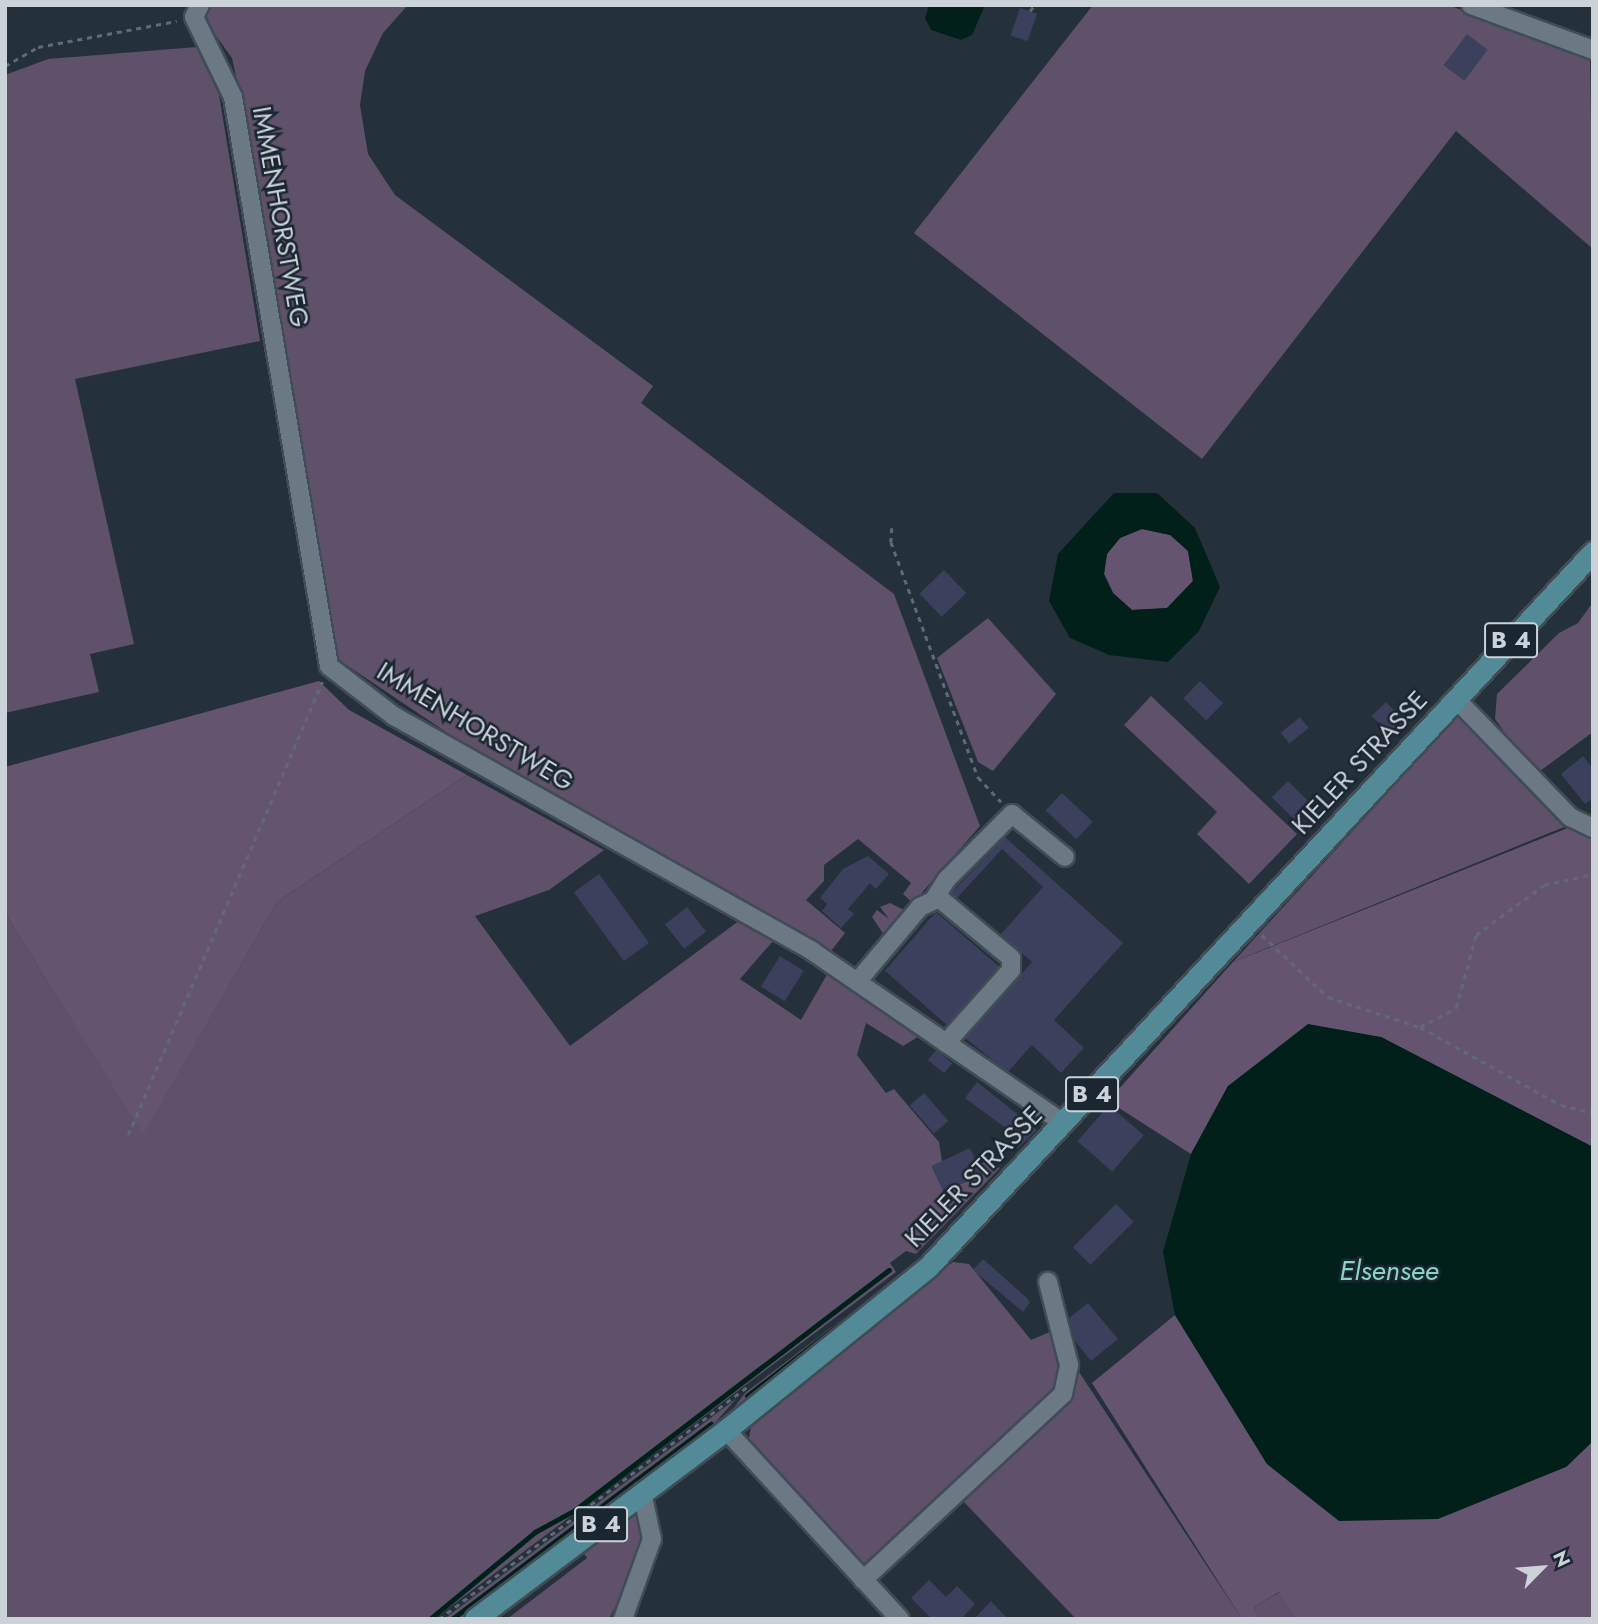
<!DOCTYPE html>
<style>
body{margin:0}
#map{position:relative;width:1598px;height:1624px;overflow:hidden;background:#24303a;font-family:Jost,sans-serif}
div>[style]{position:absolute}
.green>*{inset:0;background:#5f5169}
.forest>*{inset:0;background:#655470}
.water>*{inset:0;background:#012019}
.stream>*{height:4.5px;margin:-2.25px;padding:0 2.25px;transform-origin:2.25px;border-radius:2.25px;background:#012019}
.building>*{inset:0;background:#3b405d;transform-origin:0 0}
.path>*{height:2.5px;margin-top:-1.25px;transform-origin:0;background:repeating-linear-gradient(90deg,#5f6a73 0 5px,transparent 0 10px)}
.roads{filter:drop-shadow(2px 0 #414c55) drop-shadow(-2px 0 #414c55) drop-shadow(0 2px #414c55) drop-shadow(0 -2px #414c55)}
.minor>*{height:18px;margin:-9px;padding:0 9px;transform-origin:9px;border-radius:9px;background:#6b7985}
.major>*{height:21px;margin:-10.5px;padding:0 10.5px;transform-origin:10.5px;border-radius:10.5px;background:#528a98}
span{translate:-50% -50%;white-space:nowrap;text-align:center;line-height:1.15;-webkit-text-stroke:5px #1a2630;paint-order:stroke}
.shield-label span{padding:2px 5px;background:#1a2630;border:2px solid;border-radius:5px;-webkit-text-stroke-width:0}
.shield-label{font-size:24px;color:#cbd3d9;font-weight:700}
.street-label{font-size:26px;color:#cbd3d9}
.water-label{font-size:28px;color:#89d4c0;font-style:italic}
.frame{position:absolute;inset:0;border:7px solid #cbd3d9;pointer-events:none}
.north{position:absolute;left:1507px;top:1533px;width:70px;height:70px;-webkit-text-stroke:5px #1a2630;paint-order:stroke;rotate:65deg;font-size:19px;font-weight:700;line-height:28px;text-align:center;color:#cbd3d9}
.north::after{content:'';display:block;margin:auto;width:24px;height:32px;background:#cbd3d9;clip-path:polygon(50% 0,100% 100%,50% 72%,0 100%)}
</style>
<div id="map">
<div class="green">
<div style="clip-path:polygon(205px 5px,408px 5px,383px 33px,365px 71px,360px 105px,368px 154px,395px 195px,653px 386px,641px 403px,894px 594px,980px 826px,913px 903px,903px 894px,911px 883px,858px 839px,824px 865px,824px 881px,806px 900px,845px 933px,831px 951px,455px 738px,339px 660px,241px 99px,232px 58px,200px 14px)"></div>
<div style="clip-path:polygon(1093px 5px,1448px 5px,1590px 57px,1593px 249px,1456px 131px,1202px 459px,914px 233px)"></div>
<div style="clip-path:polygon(197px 47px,219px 95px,260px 341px,75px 379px,134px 644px,90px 654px,99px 692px,5px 713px,5px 75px,48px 59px)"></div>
<div style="clip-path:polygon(1593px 602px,1593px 732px,1540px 771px,1522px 757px,1495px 719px,1497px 694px,1559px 633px,1578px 623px)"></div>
<div style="clip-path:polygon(988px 618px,1056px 694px,993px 771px,978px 762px,937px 658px)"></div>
<div style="clip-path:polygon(1151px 696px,1297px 834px,1249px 884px,1197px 834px,1217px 812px,1124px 725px)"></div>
<div style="clip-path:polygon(1457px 717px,1466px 717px,1569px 825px,1233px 962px)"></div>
<div style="clip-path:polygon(467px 775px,604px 850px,549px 890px,475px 916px,570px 1046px,740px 920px,773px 941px,740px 979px,801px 1020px,829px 971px,921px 1035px,903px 1046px,866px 1023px,857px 1055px,886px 1093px,894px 1089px,939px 1142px,942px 1162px,932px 1167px,944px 1192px,982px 1174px,978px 1166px,985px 1161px,1000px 1168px,916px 1254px,906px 1251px,890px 1263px,896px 1272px,434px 1619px,5px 1619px,5px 913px,143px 1134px,277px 902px)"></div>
<div style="clip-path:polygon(890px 903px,908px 912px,886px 938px,872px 917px,877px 910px,889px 919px,880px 907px)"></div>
<div style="clip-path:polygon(953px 1262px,969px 1264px,1031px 1340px,1052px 1331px,1242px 1619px,1076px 1619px,963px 1501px,879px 1579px,870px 1568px,862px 1569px,748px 1442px,752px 1423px)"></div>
<div style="clip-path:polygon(915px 1264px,727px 1417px,745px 1393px)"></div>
<div style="clip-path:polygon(737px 1398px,703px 1436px,460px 1619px,444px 1619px)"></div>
<div style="clip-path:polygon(638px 1508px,646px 1539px,629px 1594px,623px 1592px,609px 1619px,507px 1619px,587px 1558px,582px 1551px)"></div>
<div style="clip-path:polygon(1280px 1592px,1295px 1619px,1260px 1619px,1254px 1607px)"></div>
</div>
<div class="forest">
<div style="clip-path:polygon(1142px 529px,1171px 535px,1188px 551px,1193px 581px,1167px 608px,1132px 610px,1113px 593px,1104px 574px,1107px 554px,1120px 538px)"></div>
<div style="clip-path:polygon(319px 681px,349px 710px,467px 775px,277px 902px,143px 1135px,5px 913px,5px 767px)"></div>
<div style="clip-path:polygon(1593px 818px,1593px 1147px,1381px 1037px,1228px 1086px,1191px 1154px,1108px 1101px,1233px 962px)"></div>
<div style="clip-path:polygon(1175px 1315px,1267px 1464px,1566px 1467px,1593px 1441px,1593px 1619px,1295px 1619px,1279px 1592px,1254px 1607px,1260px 1619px,1242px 1619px,1092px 1383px)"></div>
</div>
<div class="water">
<div style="clip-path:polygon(929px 5px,985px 5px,972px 35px,961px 40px,931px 30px,925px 18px)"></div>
<div style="clip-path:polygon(evenodd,1114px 493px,1157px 493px,1195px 528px,1220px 587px,1199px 631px,1168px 662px,1109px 655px,1070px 638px,1049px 601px,1058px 554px,1114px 493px,1142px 529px,1170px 535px,1188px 551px,1193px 581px,1167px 608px,1132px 610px,1113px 593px,1104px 574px,1107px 554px,1120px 538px,1142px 529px)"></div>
<div style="clip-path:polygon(1308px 1024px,1381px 1037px,1593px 1147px,1593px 1441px,1566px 1467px,1438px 1519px,1339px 1521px,1267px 1464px,1175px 1315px,1163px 1252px,1191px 1154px,1228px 1086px)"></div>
</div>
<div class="stream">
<div style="left:747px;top:1396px;width:155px;rotate:-37.9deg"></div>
<div style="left:430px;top:1619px;width:136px;rotate:-39.6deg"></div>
<div style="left:535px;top:1532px;width:46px;rotate:-28.8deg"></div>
<div style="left:575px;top:1510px;width:395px;rotate:-37.4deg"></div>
<div style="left:452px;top:1619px;width:324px;rotate:-37deg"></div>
</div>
<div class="building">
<div style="left:1020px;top:8px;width:18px;height:29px;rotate:19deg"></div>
<div style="left:1467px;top:34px;width:26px;height:39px;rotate:37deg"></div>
<div style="left:944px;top:570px;width:32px;height:34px;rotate:46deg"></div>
<div style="left:1200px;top:681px;width:32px;height:24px;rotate:44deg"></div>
<div style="left:1386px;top:702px;width:29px;height:20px;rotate:46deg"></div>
<div style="left:1300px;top:717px;width:14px;height:25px;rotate:51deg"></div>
<div style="clip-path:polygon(1583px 756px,1593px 769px,1593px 798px,1585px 804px,1561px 774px)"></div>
<div style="left:1288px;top:781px;width:34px;height:23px;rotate:45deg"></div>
<div style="left:1062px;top:793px;width:42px;height:24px;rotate:43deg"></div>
<div style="clip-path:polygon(1005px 837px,1123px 943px,1054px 1020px,1084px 1048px,1061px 1073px,1032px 1045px,1008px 1072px,965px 1038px,1032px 962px,1001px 934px,1043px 887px,1002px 849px,957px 898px,951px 893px)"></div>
<div style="clip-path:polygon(868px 856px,889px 874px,876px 889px,870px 883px,848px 909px,854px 914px,841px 928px,822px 911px,827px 904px,820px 898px,843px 869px)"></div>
<div style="left:599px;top:874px;width:85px;height:31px;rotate:54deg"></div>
<div style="left:687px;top:907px;width:31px;height:28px;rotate:52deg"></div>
<div style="left:936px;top:912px;width:84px;height:78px;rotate:41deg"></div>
<div style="left:780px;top:956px;width:28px;height:36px;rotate:32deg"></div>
<div style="left:936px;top:1050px;width:21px;height:13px;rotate:39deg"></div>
<div style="clip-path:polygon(977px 1082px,1037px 1130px,1017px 1149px,1003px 1133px,1007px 1129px,965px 1098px)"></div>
<div style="left:924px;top:1093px;width:37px;height:19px;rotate:49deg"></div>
<div style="left:1109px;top:1105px;width:46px;height:48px;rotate:41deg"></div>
<div style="left:970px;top:1148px;width:29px;height:42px;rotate:65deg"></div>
<div style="left:1116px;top:1204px;width:25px;height:61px;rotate:45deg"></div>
<div style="clip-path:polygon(983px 1259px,1026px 1297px,1030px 1302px,1023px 1312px,973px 1270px)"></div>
<div style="clip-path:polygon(1088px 1303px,1118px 1339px,1091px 1361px,1075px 1341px,1069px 1318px)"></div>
<div style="clip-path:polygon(929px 1580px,946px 1597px,957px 1586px,975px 1604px,961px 1619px,932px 1619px,911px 1598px)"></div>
<div style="clip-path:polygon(991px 1601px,1008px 1619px,974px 1619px)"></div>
</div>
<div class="path">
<div style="left:1030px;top:11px;width:7px;rotate:-56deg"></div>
<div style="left:5px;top:66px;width:38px;rotate:-30deg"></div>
<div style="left:38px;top:47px;width:141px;rotate:-10.6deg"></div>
<div style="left:892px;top:528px;width:14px;rotate:94deg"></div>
<div style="left:891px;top:542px;width:251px;rotate:69.7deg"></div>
<div style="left:978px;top:777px;width:34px;rotate:47deg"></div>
<div style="left:1262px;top:935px;width:91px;rotate:43.2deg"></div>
<div style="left:1328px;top:997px;width:97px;rotate:18.1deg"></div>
<div style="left:1420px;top:1027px;width:161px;rotate:29deg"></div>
<div style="left:1561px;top:1105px;width:33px;rotate:14deg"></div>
<div style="left:1420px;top:1027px;width:41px;rotate:-27.8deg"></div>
<div style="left:1456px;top:1008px;width:76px;rotate:-74.7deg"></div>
<div style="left:1476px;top:935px;width:84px;rotate:-36.3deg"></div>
<div style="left:1544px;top:885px;width:50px;rotate:-12.7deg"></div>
<div style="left:128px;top:1135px;width:493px;rotate:-66.8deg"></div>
<div style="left:439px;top:1619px;width:389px;rotate:-37deg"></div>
</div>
<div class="roads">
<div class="minor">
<div style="left:200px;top:5px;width:13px;rotate:117deg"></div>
<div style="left:194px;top:17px;width:89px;rotate:64deg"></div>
<div style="left:233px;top:97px;width:577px;rotate:80.42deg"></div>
<div style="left:329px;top:666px;width:82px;rotate:37.6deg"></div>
<div style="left:394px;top:716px;width:480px;rotate:29.3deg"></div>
<div style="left:812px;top:951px;width:306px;rotate:34.4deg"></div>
<div style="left:1471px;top:5px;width:130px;rotate:20.2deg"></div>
<div style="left:1457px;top:700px;width:163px;rotate:46deg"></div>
<div style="left:1570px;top:817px;width:25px;rotate:26deg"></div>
<div style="left:935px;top:898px;width:22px;rotate:-58deg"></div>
<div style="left:947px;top:879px;width:92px;rotate:-45deg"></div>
<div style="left:1012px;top:814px;width:68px;rotate:39.1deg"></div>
<div style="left:857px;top:982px;width:98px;rotate:-50deg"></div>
<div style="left:920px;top:907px;width:21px;rotate:-25deg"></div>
<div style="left:939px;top:898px;width:94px;rotate:39.8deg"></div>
<div style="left:1011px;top:958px;width:12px;rotate:90deg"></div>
<div style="left:1011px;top:970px;width:98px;rotate:131.7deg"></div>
<div style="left:726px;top:1430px;width:257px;rotate:47.4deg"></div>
<div style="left:863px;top:1580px;width:273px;rotate:-42.9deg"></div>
<div style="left:1063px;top:1394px;width:30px;rotate:-78deg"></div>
<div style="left:1069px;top:1365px;width:86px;rotate:-104.2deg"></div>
<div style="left:623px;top:1619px;width:85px;rotate:-70.1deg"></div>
<div style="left:652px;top:1539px;width:48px;rotate:-102deg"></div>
</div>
<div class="major">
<div style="left:475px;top:1619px;width:314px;rotate:-37deg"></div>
<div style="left:726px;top:1430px;width:261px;rotate:-38.9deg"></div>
<div style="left:929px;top:1266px;width:975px;rotate:-47.08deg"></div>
</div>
</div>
<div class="shield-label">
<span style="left:1511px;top:640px">B 4</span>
<span style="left:1092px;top:1094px">B 4</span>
<span style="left:601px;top:1524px">B 4</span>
</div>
<div class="street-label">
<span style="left:280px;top:217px;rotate:80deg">IMMENHORSTWEG</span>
<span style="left:475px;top:727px;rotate:31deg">IMMENHORSTWEG</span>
<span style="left:1360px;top:763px;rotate:-47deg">KIELER STRASSE</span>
<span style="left:974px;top:1177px;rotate:-46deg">KIELER STRASSE</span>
</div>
<div class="water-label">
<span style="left:1389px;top:1271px">Elsensee</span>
</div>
<div class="frame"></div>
<div class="north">N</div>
</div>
